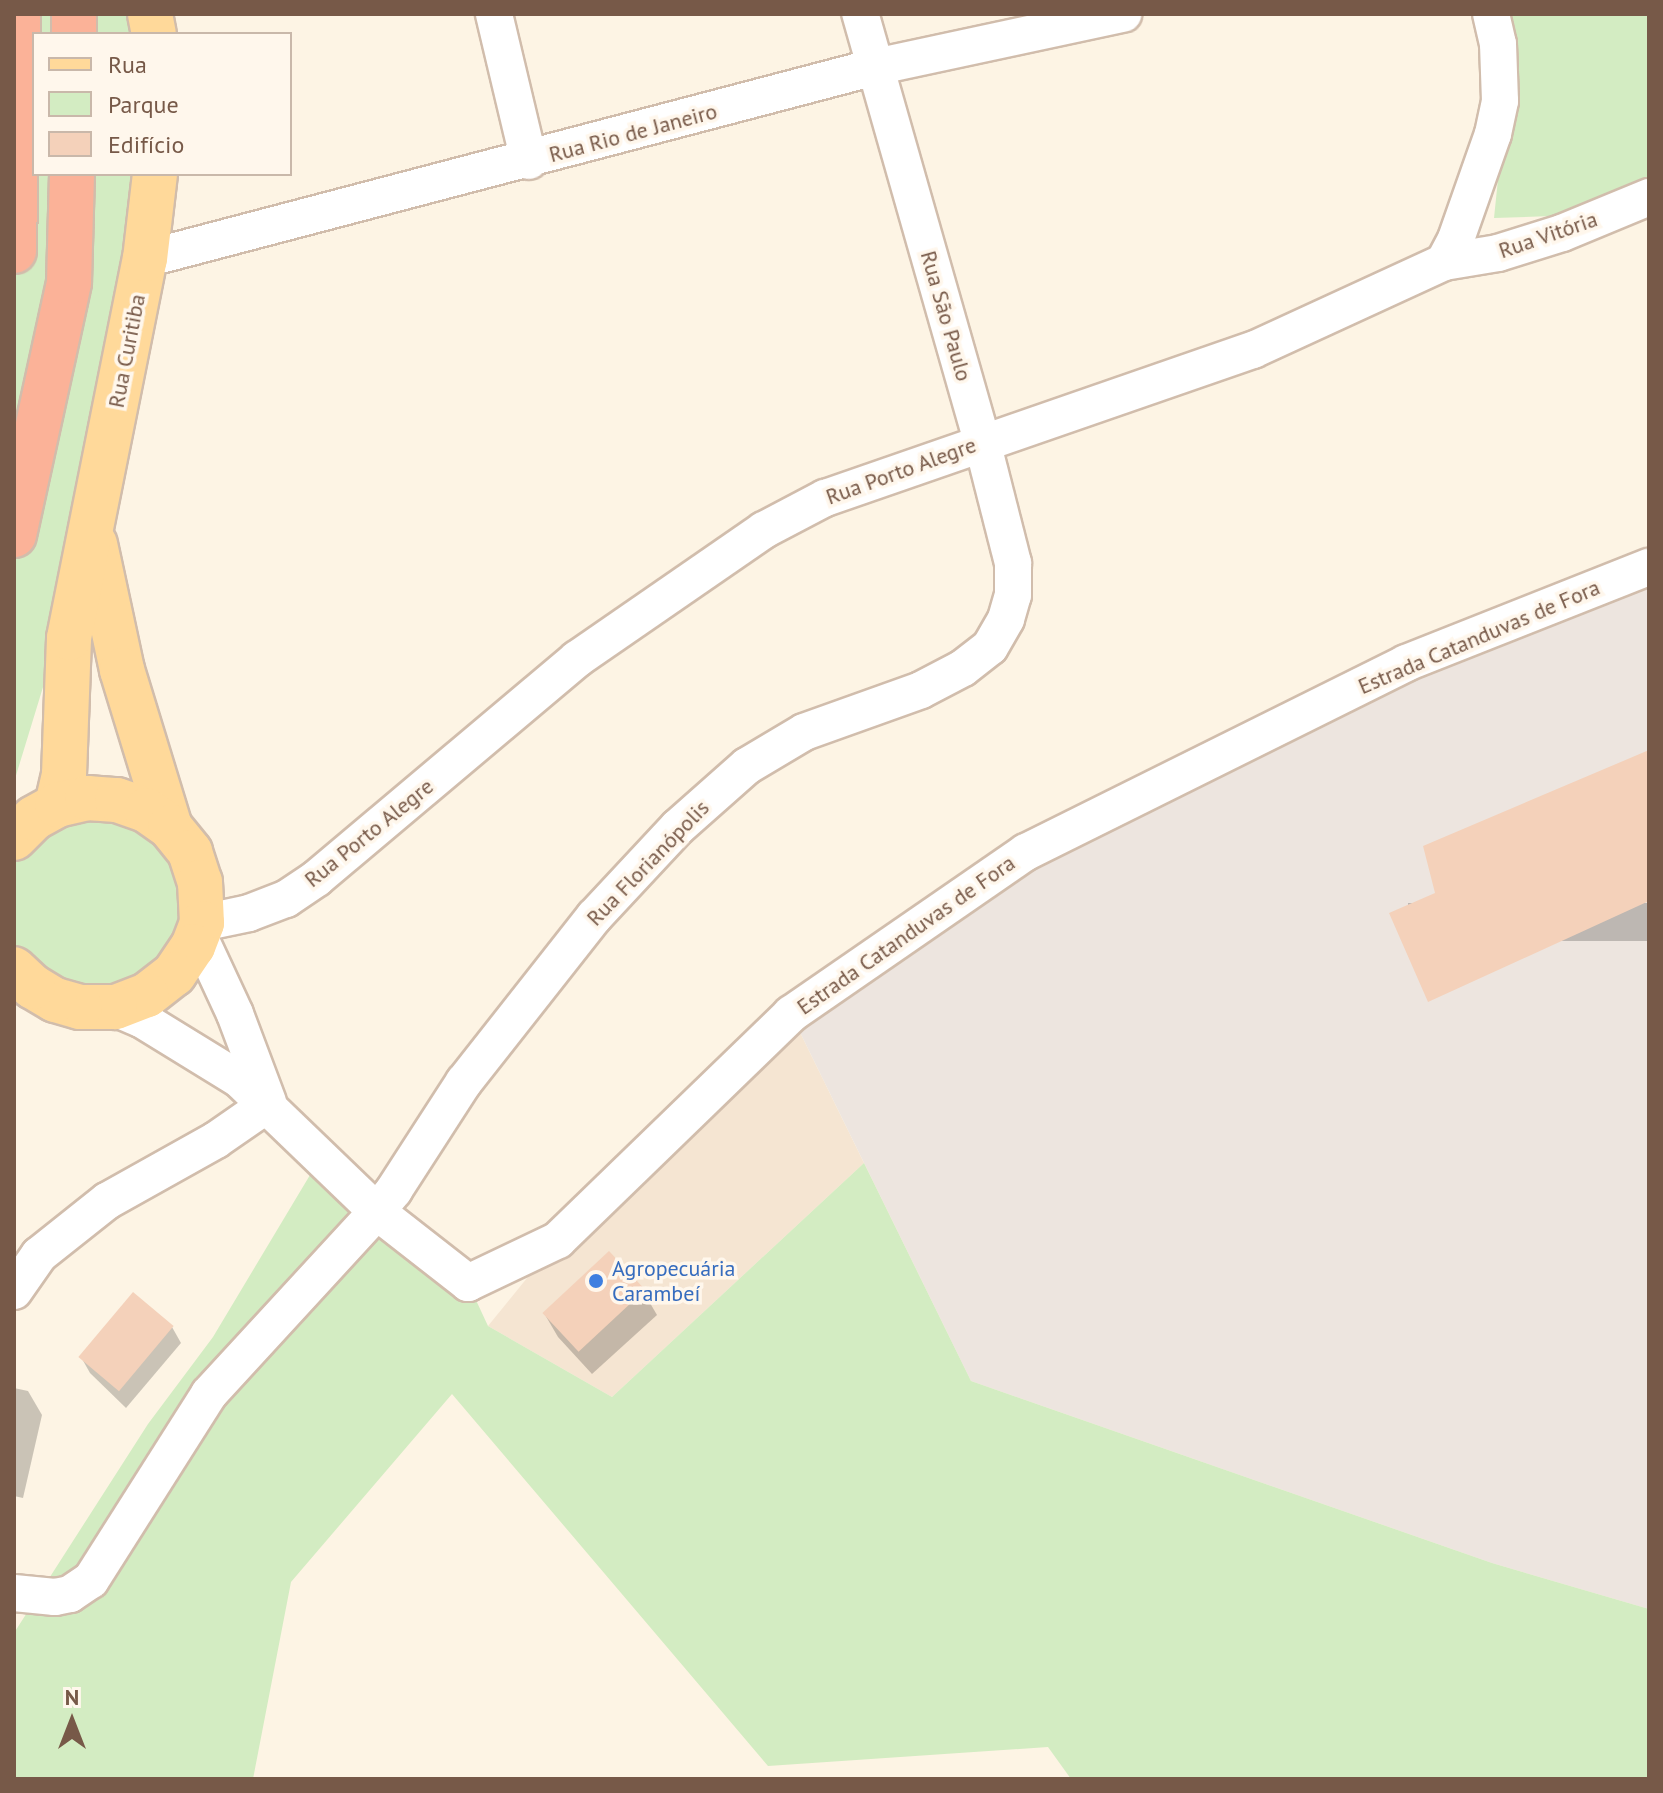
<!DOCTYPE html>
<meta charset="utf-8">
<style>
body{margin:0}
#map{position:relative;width:1663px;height:1793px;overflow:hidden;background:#fdf4e4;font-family:"PT Sans",sans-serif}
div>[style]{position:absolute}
.residential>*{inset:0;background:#f5e5d2}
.industrial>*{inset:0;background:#ede5df}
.green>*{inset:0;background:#d3ecc2}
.shadow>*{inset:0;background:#0003;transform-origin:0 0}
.building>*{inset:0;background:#f4d1ba;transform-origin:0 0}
.roads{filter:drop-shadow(2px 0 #d1bdac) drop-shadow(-2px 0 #d1bdac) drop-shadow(0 2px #d1bdac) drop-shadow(0 -2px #d1bdac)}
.minor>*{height:36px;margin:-18px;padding:0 18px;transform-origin:18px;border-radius:18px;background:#fff}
.major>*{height:44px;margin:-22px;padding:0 22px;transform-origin:22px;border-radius:22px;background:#ffd99a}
.highway>*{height:44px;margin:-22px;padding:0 22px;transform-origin:22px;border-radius:22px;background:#fbb298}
.dots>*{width:22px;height:22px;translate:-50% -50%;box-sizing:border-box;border:4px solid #fff7ec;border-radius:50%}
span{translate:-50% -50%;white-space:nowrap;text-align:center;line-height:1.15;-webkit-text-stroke:7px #fff7ec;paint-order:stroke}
.street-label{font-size:22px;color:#775948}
.shop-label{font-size:22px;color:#366cbe}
.left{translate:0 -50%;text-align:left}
.frame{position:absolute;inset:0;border:16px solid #775948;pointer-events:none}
.legend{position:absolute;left:32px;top:32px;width:260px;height:144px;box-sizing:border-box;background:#fff7ec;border:2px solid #c9b8aa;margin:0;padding:10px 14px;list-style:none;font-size:24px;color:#775948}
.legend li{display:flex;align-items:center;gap:16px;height:40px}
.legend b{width:40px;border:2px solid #c9b8aa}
.north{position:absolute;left:32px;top:1681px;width:80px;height:80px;-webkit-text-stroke:6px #fff7ec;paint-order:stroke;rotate:0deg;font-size:22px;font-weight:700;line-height:32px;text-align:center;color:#775948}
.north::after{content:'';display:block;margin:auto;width:28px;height:36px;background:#775948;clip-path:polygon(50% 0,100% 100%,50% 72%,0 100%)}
</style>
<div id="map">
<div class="residential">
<div style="clip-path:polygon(791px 1014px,864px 1163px,612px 1397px,488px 1326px,558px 1240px)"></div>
</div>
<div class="industrial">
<div style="clip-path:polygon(1649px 567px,1649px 1609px,1492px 1563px,971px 1381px,791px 1014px,1026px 852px)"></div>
</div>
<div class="green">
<div style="clip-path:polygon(14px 14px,150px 14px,154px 34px,34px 34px,34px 174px,155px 174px,92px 527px,14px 782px)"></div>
<div style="clip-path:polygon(1498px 14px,1649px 14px,1649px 177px,1596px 207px,1552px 216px,1494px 218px,1503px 131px)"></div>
<div style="clip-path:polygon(59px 810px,168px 830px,193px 937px,110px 1003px,14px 961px,14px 845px)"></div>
<div style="clip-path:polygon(864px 1163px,971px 1381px,1492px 1563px,1649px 1609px,1649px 1779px,1071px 1779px,1048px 1747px,768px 1766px,452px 1394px,291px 1582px,253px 1779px,14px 1779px,14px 1633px,148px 1424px,213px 1337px,316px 1165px,468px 1283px,488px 1326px,612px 1397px)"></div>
</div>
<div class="shadow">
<div style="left:1649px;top:903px;width:38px;height:241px;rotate:90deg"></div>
<div style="clip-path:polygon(643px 1291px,657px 1315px,592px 1374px,558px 1337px,544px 1313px)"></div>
<div style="clip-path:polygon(172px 1327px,181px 1343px,126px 1408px,90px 1373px,81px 1357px)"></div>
<div style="clip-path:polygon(14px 1388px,28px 1391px,42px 1415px,23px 1498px,14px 1496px)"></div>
</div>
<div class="building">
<div style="clip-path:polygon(1649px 750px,1649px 901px,1428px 1002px,1389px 913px,1435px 893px,1423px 846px)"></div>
<div style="left:609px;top:1251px;width:53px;height:91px;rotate:47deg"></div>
<div style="left:133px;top:1292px;width:53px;height:85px;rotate:40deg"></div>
</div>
<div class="roads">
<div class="minor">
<div style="left:494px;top:14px;width:151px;rotate:76.6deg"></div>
<div style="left:145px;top:259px;width:755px;rotate:-14.74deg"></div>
<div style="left:875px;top:67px;width:254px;rotate:-12.1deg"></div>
<div style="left:1444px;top:262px;width:55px;rotate:-9.5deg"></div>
<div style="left:1498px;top:253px;width:67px;rotate:-17.4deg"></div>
<div style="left:1562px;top:233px;width:94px;rotate:-22.5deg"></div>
<div style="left:202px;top:923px;width:48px;rotate:-12deg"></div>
<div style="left:249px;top:913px;width:40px;rotate:-21deg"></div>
<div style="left:286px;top:899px;width:37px;rotate:-34deg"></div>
<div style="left:317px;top:878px;width:340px;rotate:-40.1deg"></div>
<div style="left:577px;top:659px;width:227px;rotate:-34.6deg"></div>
<div style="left:764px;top:530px;width:69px;rotate:-27.7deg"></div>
<div style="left:825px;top:498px;width:453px;rotate:-19.1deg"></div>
<div style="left:1253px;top:350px;width:210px;rotate:-24.7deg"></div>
<div style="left:1444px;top:262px;width:26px;rotate:-62deg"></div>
<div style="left:1456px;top:239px;width:111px;rotate:-70.6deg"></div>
<div style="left:1493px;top:134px;width:34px;rotate:-78deg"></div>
<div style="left:1500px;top:101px;width:57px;rotate:-92deg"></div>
<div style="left:1498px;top:44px;width:31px;rotate:-103deg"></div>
<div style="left:197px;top:932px;width:90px;rotate:65.1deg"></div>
<div style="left:235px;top:1014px;width:94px;rotate:69.4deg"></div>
<div style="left:98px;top:1008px;width:19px;rotate:3deg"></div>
<div style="left:117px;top:1009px;width:26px;rotate:23deg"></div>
<div style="left:141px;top:1019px;width:116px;rotate:31.6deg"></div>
<div style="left:240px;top:1080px;width:189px;rotate:43.9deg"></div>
<div style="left:376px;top:1211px;width:117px;rotate:38deg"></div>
<div style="left:468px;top:1283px;width:100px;rotate:-25.5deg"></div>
<div style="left:558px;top:1240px;width:325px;rotate:-44.1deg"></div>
<div style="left:791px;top:1014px;width:285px;rotate:-34.6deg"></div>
<div style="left:1026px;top:852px;width:424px;rotate:-26.4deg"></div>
<div style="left:1406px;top:663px;width:261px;rotate:-21.6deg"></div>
<div style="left:14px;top:1291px;width:44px;rotate:-55.2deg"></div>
<div style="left:39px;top:1255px;width:87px;rotate:-38.5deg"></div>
<div style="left:107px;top:1201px;width:125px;rotate:-29.2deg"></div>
<div style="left:216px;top:1140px;width:63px;rotate:-34.7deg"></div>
<div style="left:14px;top:1593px;width:41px;rotate:5.6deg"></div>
<div style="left:55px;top:1597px;width:15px;rotate:-11deg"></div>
<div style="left:70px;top:1594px;width:25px;rotate:-34deg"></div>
<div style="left:91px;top:1580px;width:220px;rotate:-57.6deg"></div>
<div style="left:209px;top:1394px;width:238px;rotate:-47.4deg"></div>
<div style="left:370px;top:1219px;width:38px;rotate:-50deg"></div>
<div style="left:394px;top:1190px;width:129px;rotate:-57.1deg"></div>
<div style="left:464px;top:1082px;width:210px;rotate:-51.8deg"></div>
<div style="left:594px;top:917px;width:123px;rotate:-47deg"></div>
<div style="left:678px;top:827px;width:92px;rotate:-41.5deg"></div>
<div style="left:747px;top:766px;width:66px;rotate:-30.8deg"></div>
<div style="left:804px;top:732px;width:124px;rotate:-19.7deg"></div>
<div style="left:921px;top:690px;width:47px;rotate:-27.6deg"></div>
<div style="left:963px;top:668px;width:34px;rotate:-38deg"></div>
<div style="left:990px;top:647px;width:32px;rotate:-60deg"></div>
<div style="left:1006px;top:619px;width:25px;rotate:-74deg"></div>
<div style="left:1013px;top:595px;width:32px;rotate:-90deg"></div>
<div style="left:1013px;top:563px;width:126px;rotate:-104.3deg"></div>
<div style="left:982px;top:441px;width:444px;rotate:-105.9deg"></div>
</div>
<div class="major">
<div style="left:150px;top:14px;width:20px;rotate:79deg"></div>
<div style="left:95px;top:544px;width:129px;rotate:77.9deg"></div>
<div style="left:122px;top:670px;width:164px;rotate:73deg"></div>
<div style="left:57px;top:805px;width:31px;rotate:-77deg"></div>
<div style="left:64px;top:775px;width:137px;rotate:-87.9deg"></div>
<div style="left:69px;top:638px;width:387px;rotate:-78.7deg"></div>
<div style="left:145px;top:259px;width:86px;rotate:-83.3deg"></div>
<div style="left:14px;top:838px;width:28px;rotate:-45deg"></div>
<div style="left:34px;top:818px;width:26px;rotate:-29deg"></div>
<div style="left:57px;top:805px;width:31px;rotate:-13deg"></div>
<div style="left:87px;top:798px;width:30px;rotate:4deg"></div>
<div style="left:117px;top:800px;width:31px;rotate:19deg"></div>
<div style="left:146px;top:810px;width:29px;rotate:35deg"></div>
<div style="left:170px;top:827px;width:32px;rotate:51deg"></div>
<div style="left:190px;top:852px;width:32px;rotate:72deg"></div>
<div style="left:200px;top:882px;width:41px;rotate:87.2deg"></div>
<div style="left:202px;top:923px;width:25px;rotate:111deg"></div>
<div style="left:193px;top:946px;width:34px;rotate:124deg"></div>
<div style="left:174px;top:974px;width:34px;rotate:142deg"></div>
<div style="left:147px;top:995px;width:34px;rotate:159deg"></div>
<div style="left:115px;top:1007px;width:35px;rotate:180deg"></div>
<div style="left:80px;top:1007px;width:26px;rotate:-164deg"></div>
<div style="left:55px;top:1000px;width:26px;rotate:-149deg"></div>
<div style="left:33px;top:987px;width:26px;rotate:-137deg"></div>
</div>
<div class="highway">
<div style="left:74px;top:34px;width:20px;rotate:-90deg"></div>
<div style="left:14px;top:251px;width:237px;rotate:-89deg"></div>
<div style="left:14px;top:535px;width:259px;rotate:-77.7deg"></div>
<div style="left:69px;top:282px;width:108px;rotate:-88.4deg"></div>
</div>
</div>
<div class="dots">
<div style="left:596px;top:1281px;background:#3f7fe0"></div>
</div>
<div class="street-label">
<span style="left:633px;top:133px;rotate:-15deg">Rua Rio de Janeiro</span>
<span style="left:1548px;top:235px;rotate:-19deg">Rua Vitória</span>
<span style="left:946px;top:316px;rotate:74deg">Rua São Paulo</span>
<span style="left:127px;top:351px;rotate:-79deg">Rua Curitiba</span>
<span style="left:901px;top:471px;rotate:-20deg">Rua Porto Alegre</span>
<span style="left:1479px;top:637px;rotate:-23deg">Estrada Catanduvas de Fora</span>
<span style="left:369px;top:833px;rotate:-39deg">Rua Porto Alegre</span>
<span style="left:648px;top:863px;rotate:-46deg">Rua Florianópolis</span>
<span style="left:906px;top:935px;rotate:-35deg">Estrada Catanduvas de Fora</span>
</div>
<div class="shop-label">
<span class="left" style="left:612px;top:1281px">Agropecuária<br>Carambeí</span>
</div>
<div class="frame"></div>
<ul class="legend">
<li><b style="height:10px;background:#ffd99a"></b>Rua</li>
<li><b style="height:22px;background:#d3ecc2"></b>Parque</li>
<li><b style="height:22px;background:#f4d1ba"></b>Edifício</li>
</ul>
<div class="north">N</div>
</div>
